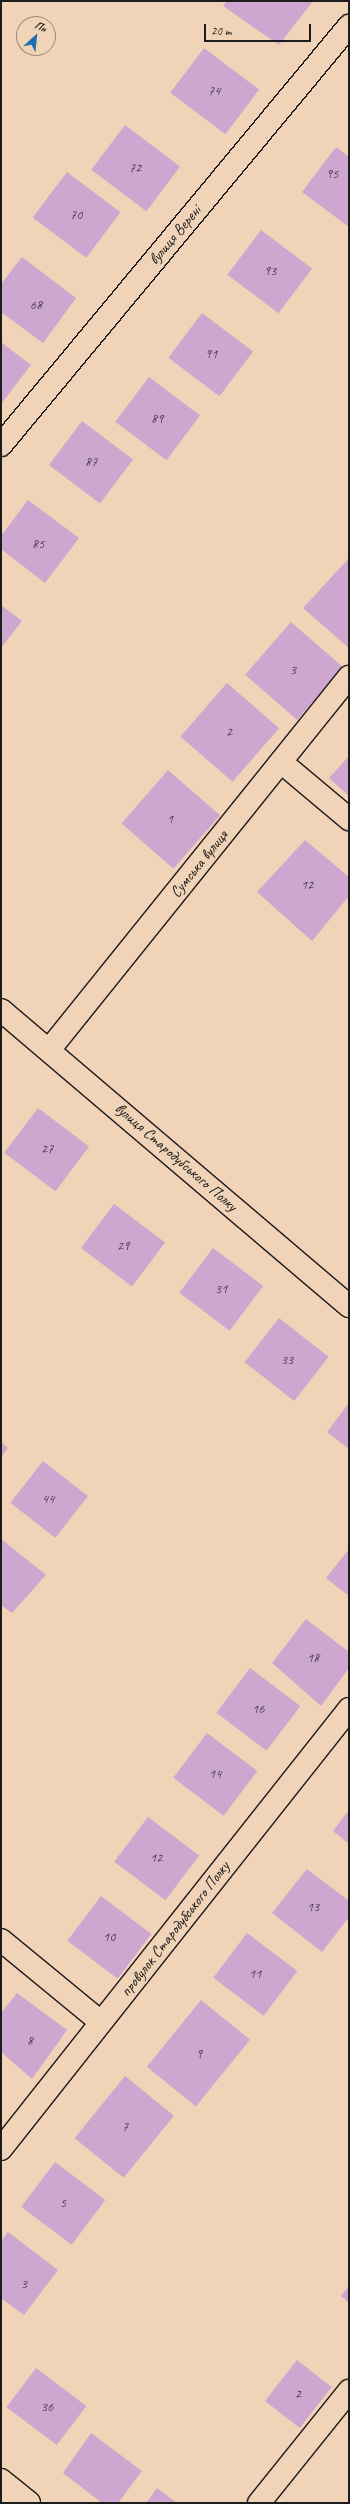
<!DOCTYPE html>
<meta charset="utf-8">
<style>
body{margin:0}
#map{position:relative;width:350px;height:2504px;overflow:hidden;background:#f1d3b7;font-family:Caveat,sans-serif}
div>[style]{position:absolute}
.building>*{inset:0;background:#cda7cf;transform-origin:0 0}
.roads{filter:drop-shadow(1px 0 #1c1c1c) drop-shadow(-1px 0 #1c1c1c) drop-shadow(0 1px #1c1c1c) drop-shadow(0 -1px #1c1c1c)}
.lane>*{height:21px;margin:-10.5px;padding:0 10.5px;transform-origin:10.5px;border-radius:10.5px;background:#f1d3b7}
.street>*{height:22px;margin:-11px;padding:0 11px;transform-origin:11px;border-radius:11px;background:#f1d3b7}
span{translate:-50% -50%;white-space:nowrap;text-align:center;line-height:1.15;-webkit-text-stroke:4px #f1d3b7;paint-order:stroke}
.number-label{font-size:14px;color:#483f49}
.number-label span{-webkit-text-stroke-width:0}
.street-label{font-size:16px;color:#1c1c1c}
.frame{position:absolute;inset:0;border:2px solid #1c1c1c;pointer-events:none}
.north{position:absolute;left:16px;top:16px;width:40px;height:40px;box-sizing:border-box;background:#f1d3b7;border:1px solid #9c8a79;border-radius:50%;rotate:27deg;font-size:11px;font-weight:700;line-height:16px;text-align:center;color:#1c1c1c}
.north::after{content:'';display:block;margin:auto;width:14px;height:18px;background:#1f6fb2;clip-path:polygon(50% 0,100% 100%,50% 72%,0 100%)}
.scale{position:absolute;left:204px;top:24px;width:107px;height:18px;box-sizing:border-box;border:2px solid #1c1c1c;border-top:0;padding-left:5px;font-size:12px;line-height:14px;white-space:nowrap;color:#1c1c1c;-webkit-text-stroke:3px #f1d3b7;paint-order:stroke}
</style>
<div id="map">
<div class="building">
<div style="clip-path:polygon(227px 1px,313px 1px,279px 45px,223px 6px)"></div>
<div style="left:204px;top:48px;width:69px;height:56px;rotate:37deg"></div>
<div style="left:125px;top:125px;width:69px;height:56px;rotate:37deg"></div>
<div style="clip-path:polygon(336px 147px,349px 157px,349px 227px,302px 192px)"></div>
<div style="left:67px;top:172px;width:67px;height:57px;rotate:37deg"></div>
<div style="left:261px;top:230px;width:64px;height:56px;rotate:37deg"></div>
<div style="clip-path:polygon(22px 257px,76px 298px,43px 343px,1px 312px,1px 284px)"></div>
<div style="left:202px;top:313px;width:64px;height:56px;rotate:37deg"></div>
<div style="clip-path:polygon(1px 342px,31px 365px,1px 404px)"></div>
<div style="left:149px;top:377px;width:64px;height:56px;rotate:37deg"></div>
<div style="left:82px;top:421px;width:64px;height:55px;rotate:37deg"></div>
<div style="clip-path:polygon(28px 500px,79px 538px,45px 583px,1px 549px,1px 536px)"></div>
<div style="clip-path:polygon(349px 558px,349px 648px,303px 608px)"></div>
<div style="clip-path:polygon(1px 605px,22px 621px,1px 648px)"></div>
<div style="left:291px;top:622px;width:69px;height:70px;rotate:41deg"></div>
<div style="left:227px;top:683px;width:69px;height:71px;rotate:41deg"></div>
<div style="clip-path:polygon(349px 756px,349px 796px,329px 778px)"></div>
<div style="left:168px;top:770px;width:69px;height:71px;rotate:41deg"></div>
<div style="clip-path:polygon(305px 840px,349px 877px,349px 896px,312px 941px,257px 892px)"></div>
<div style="left:38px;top:1108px;width:64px;height:56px;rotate:37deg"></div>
<div style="left:114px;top:1204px;width:64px;height:55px;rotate:37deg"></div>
<div style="left:213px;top:1248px;width:63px;height:56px;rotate:37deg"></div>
<div style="left:279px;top:1318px;width:63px;height:56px;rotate:38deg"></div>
<div style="clip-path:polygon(349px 1403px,349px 1449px,327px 1432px)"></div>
<div style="clip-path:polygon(1px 1442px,8px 1448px,1px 1457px)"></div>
<div style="left:43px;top:1461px;width:57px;height:53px;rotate:38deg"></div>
<div style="clip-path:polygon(1px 1539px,46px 1575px,12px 1613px,1px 1605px)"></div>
<div style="clip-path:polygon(349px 1549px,349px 1596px,326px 1578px)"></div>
<div style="clip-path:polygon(306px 1619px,349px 1652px,349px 1668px,321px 1706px,272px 1663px)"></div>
<div style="left:250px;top:1668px;width:63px;height:56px;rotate:37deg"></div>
<div style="left:207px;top:1733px;width:63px;height:56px;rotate:37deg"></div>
<div style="clip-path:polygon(349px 1810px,349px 1844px,333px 1831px)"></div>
<div style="left:148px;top:1817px;width:64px;height:56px;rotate:37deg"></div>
<div style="clip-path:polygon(307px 1869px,349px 1901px,349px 1917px,322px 1952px,272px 1913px)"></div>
<div style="left:101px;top:1896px;width:63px;height:56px;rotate:37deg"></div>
<div style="left:247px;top:1933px;width:63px;height:56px;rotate:37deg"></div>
<div style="clip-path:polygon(17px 1993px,67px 2030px,32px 2079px,1px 2052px,1px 2013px)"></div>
<div style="left:201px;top:2000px;width:63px;height:86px;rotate:39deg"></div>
<div style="left:125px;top:2076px;width:63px;height:80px;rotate:39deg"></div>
<div style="left:55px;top:2162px;width:63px;height:56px;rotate:37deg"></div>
<div style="clip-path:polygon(8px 2232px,58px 2270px,24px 2315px,1px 2298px,1px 2241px)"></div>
<div style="clip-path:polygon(349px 2286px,349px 2303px,341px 2296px)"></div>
<div style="left:297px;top:2360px;width:44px;height:52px;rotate:38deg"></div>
<div style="left:36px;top:2368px;width:63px;height:49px;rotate:37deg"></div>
<div style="clip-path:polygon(91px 2433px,142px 2471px,118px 2503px,102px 2503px,63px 2473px)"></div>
<div style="clip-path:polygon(157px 2488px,177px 2503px,146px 2503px)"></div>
</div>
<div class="roads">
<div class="lane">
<div style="left:4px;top:2503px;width:16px;rotate:-50deg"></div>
</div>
<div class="street">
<div style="left:1px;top:445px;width:545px;rotate:-50.29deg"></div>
<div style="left:281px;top:762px;width:89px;rotate:40deg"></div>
<div style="left:1px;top:1010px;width:457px;rotate:40.4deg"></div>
<div style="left:49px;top:1050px;width:479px;rotate:-51.2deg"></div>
<div style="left:1px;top:1940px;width:129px;rotate:39.4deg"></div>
<div style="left:1px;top:2149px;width:561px;rotate:-51.66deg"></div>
<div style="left:1px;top:2480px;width:36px;rotate:39deg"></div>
<div style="left:259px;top:2503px;width:144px;rotate:-51.2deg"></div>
</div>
</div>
<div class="number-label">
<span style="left:214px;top:91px">74</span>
<span style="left:135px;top:168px">72</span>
<span style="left:332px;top:174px">95</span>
<span style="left:76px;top:215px">70</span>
<span style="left:270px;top:271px">93</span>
<span style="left:36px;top:305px">68</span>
<span style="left:211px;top:354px">91</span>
<span style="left:157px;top:419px">89</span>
<span style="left:91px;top:462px">87</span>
<span style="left:38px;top:544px">85</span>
<span style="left:293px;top:670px">3</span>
<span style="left:229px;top:732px">2</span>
<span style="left:170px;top:819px">1</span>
<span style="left:307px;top:885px">12</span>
<span style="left:47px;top:1149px">27</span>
<span style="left:123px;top:1246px">29</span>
<span style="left:221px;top:1289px">31</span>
<span style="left:287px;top:1360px">33</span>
<span style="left:48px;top:1499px">44</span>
<span style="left:313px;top:1658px">18</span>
<span style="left:258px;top:1709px">16</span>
<span style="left:215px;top:1774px">14</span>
<span style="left:156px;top:1858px">12</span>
<span style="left:313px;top:1907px">13</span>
<span style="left:109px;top:1937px">10</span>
<span style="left:255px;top:1974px">11</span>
<span style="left:30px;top:2041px">8</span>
<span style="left:199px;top:2054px">9</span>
<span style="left:125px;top:2127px">7</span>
<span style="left:63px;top:2203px">5</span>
<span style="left:24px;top:2284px">3</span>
<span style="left:298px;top:2394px">2</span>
<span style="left:47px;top:2407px">36</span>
</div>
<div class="street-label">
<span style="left:175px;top:235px;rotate:-50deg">вулиця Верені</span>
<span style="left:199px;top:864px;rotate:-51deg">Сумська вулиця</span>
<span style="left:176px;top:1157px;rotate:41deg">вулиця Стародубського Полку</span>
<span style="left:175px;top:1929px;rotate:-52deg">провулок Стародубського Полку</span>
</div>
<div class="frame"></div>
<div class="north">Пн</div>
<div class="scale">20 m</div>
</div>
